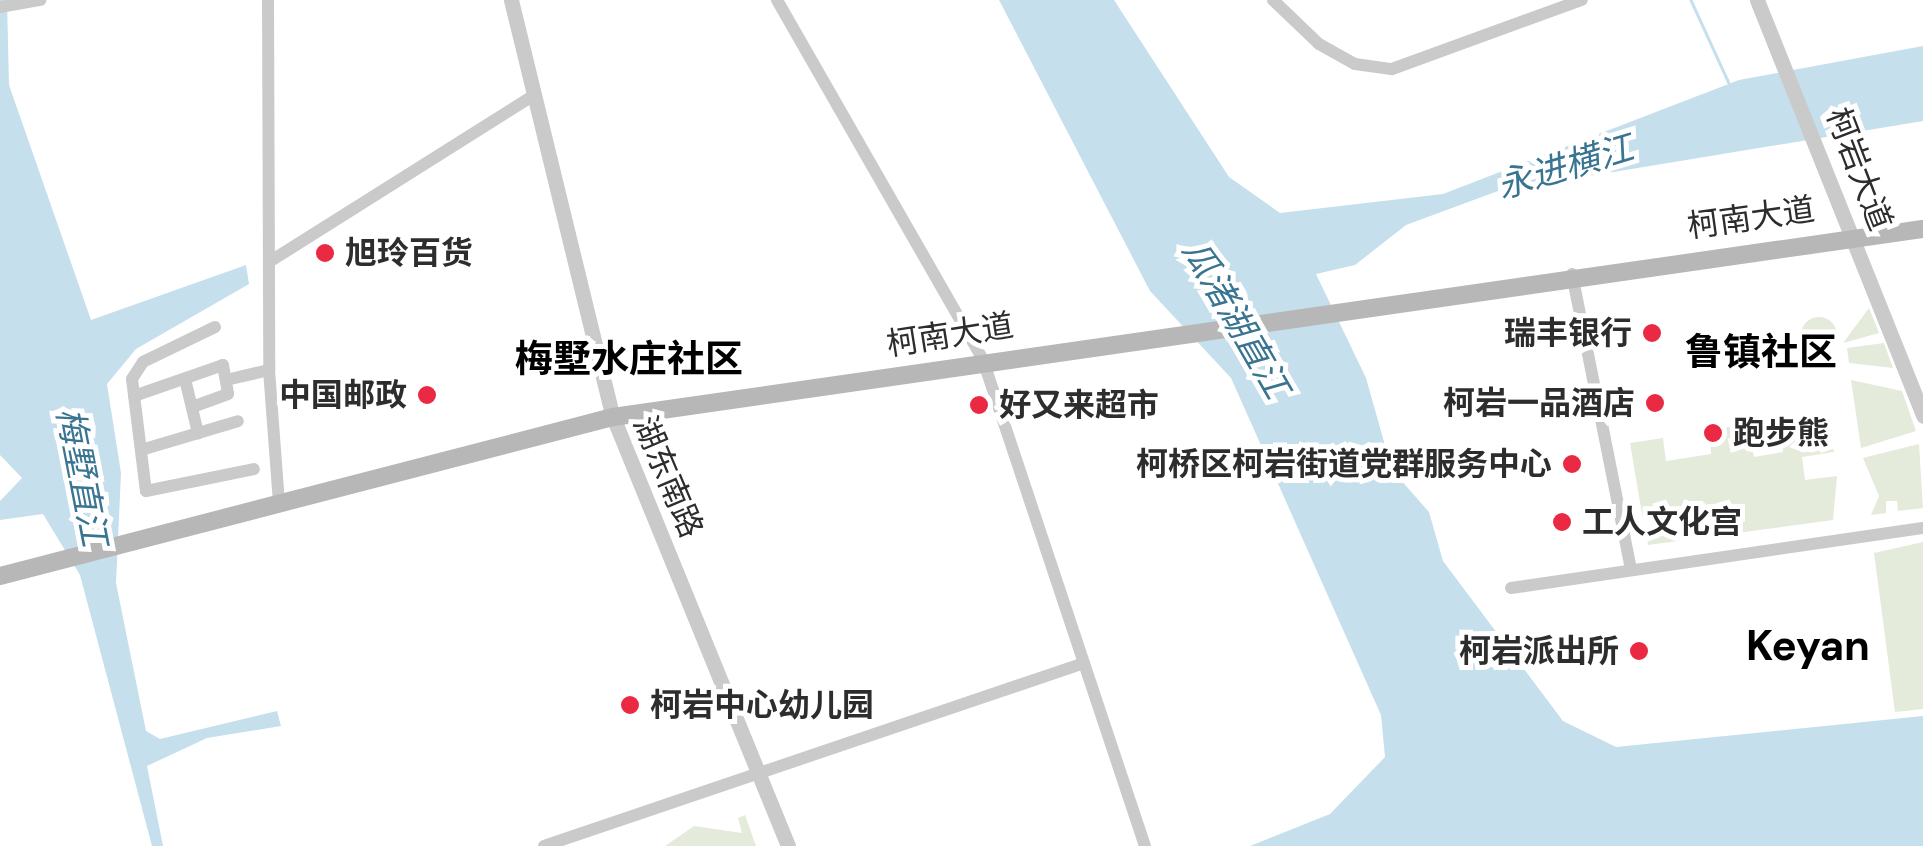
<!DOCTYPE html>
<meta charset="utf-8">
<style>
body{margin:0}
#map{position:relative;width:1923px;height:846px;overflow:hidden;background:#fff;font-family:"DM Sans","Noto Sans SC",sans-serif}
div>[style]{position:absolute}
.green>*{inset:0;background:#e4ebda}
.round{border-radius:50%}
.water>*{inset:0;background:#c5dfec}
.stream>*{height:2.5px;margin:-1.25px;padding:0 1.25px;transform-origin:1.25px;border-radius:1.25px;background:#c5dfec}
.minor>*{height:12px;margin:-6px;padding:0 6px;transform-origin:6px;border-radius:6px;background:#cacaca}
.tertiary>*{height:15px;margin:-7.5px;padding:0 7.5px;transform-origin:7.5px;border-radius:7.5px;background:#cacaca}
.secondary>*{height:18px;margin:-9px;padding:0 9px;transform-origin:9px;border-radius:9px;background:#b7b7b7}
.dots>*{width:28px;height:28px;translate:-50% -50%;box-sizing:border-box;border:5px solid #fff;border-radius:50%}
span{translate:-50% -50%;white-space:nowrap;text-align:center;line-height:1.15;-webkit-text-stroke:10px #fff;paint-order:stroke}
.street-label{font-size:32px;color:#2d2d2d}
.poi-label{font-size:32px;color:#2d2d2d;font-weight:700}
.left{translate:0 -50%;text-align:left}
.right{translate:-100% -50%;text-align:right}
.water-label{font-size:35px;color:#397491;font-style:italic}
.quarter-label{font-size:38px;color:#000;font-weight:700}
.district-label{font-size:42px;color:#000;font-weight:700}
</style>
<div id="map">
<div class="green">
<div style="clip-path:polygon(1869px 308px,1879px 333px,1843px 343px)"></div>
<div class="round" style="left:1801px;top:317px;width:36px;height:36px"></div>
<div style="clip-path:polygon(1884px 343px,1893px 368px,1849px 363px,1847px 348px)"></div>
<div style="clip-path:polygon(1851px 380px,1902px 391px,1916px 431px,1861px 448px)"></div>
<div style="clip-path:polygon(1823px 414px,1834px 452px,1802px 457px,1805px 480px,1837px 476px,1833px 520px,1648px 545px,1646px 532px,1684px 526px,1684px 516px,1643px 520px,1630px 443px,1663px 438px,1666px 461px,1711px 454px,1710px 430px,1747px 424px,1754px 457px,1783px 452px,1779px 421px)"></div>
<div style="clip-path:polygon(1919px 444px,1923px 508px,1898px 511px,1897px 501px,1886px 501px,1886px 513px,1871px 515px,1879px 496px,1863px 458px)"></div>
<div style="clip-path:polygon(1923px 542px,1923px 709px,1895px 712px,1874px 553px)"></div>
<div style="clip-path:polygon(745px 815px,756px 846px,665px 846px,694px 826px,742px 833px,738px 818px)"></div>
</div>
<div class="water">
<div style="clip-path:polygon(0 0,7px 0,9px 85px,91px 320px,246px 265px,249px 284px,136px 349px,107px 384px,121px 473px,116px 583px,146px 731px,160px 739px,277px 711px,281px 726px,207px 738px,147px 766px,163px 846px,152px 846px,80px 575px,43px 514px,0 520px,0 501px,22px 478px,0 455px)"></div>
<div style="clip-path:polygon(999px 0,1114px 0,1229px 177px,1280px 213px,1443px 194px,1739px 80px,1923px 46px,1923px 121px,1498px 191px,1406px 225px,1355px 265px,1316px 274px,1366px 378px,1392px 470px,1429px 512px,1443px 561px,1563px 721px,1616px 747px,1923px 716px,1923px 846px,1250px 846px,1330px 814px,1385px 757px,1381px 715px,1231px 378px,1150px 291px)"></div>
</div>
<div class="stream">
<div style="left:1691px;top:0;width:94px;rotate:65.4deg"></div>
</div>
<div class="minor">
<div style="left:268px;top:0;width:370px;rotate:89.8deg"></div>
<div style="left:269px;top:370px;width:132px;rotate:85.7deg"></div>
<div style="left:777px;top:0;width:415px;rotate:60.2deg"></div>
<div style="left:983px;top:360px;width:512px;rotate:71.57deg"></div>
<div style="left:1273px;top:0;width:64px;rotate:43.7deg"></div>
<div style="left:1319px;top:44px;width:41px;rotate:29.1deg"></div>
<div style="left:1355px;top:64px;width:37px;rotate:8deg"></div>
<div style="left:1392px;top:69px;width:202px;rotate:-20deg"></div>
<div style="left:0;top:7px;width:41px;rotate:-9.9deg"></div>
<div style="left:269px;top:262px;width:313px;rotate:-32.2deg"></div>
<div style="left:1572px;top:274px;width:300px;rotate:78.7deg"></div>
<div style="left:215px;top:327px;width:80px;rotate:154.1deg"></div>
<div style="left:143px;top:362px;width:20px;rotate:123deg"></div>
<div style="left:132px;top:379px;width:113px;rotate:82.9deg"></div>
<div style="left:146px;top:491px;width:110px;rotate:-11.5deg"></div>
<div style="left:185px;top:379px;width:56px;rotate:76.5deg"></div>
<div style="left:226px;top:380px;width:44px;rotate:-13.1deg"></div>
<div style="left:134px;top:396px;width:94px;rotate:-19.2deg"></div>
<div style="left:223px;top:365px;width:29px;rotate:80deg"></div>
<div style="left:228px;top:394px;width:38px;rotate:160deg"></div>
<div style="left:141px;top:450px;width:101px;rotate:-16.6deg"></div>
<div style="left:1511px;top:588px;width:416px;rotate:-8.3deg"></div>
<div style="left:544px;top:846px;width:570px;rotate:-18.72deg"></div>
</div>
<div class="tertiary">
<div style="left:511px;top:0;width:429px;rotate:76.3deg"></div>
<div style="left:613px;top:417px;width:463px;rotate:67.8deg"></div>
<div style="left:1757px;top:0;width:448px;rotate:68.2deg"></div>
</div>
<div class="secondary">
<div style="left:0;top:576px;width:633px;rotate:-14.54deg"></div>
<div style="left:613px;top:417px;width:1323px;rotate:-8.17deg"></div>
</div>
<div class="dots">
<div style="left:325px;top:253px;background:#ea2942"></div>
<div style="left:1652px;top:333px;background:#ea2942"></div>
<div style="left:427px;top:395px;background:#ea2942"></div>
<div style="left:1655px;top:403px;background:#ea2942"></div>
<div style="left:979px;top:405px;background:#ea2942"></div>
<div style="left:1713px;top:433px;background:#ea2942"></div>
<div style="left:1572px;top:464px;background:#ea2942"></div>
<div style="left:1562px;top:522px;background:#ea2942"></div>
<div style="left:1639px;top:651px;background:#ea2942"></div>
<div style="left:630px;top:705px;background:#ea2942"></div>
</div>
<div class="street-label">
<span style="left:1859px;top:169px;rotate:69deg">柯岩大道</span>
<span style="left:1751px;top:218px;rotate:-8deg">柯南大道</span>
<span style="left:950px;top:335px;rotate:-9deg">柯南大道</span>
<span style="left:668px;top:477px;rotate:67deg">湖东南路</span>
</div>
<div class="poi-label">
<span class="left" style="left:345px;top:253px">旭玲百货</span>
<span class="right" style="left:1632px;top:333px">瑞丰银行</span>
<span class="right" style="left:407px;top:395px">中国邮政</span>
<span class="right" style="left:1635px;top:403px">柯岩一品酒店</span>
<span class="left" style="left:999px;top:405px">好又来超市</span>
<span class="left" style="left:1733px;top:433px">跑步熊</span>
<span class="right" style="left:1552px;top:464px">柯桥区柯岩街道党群服务中心</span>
<span class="left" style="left:1582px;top:522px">工人文化宫</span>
<span class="right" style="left:1619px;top:651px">柯岩派出所</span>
<span class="left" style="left:650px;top:705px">柯岩中心幼儿园</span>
</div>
<div class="water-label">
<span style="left:1565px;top:167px;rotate:-17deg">永进横江</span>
<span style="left:1236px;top:319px;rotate:60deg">瓜渚湖直江</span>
<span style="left:82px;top:477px;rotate:79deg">梅墅直江</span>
</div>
<div class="quarter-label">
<span style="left:1761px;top:353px">鲁镇社区</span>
<span style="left:629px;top:360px">梅墅水庄社区</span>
</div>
<div class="district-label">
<span style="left:1808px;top:646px">Keyan</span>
</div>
</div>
